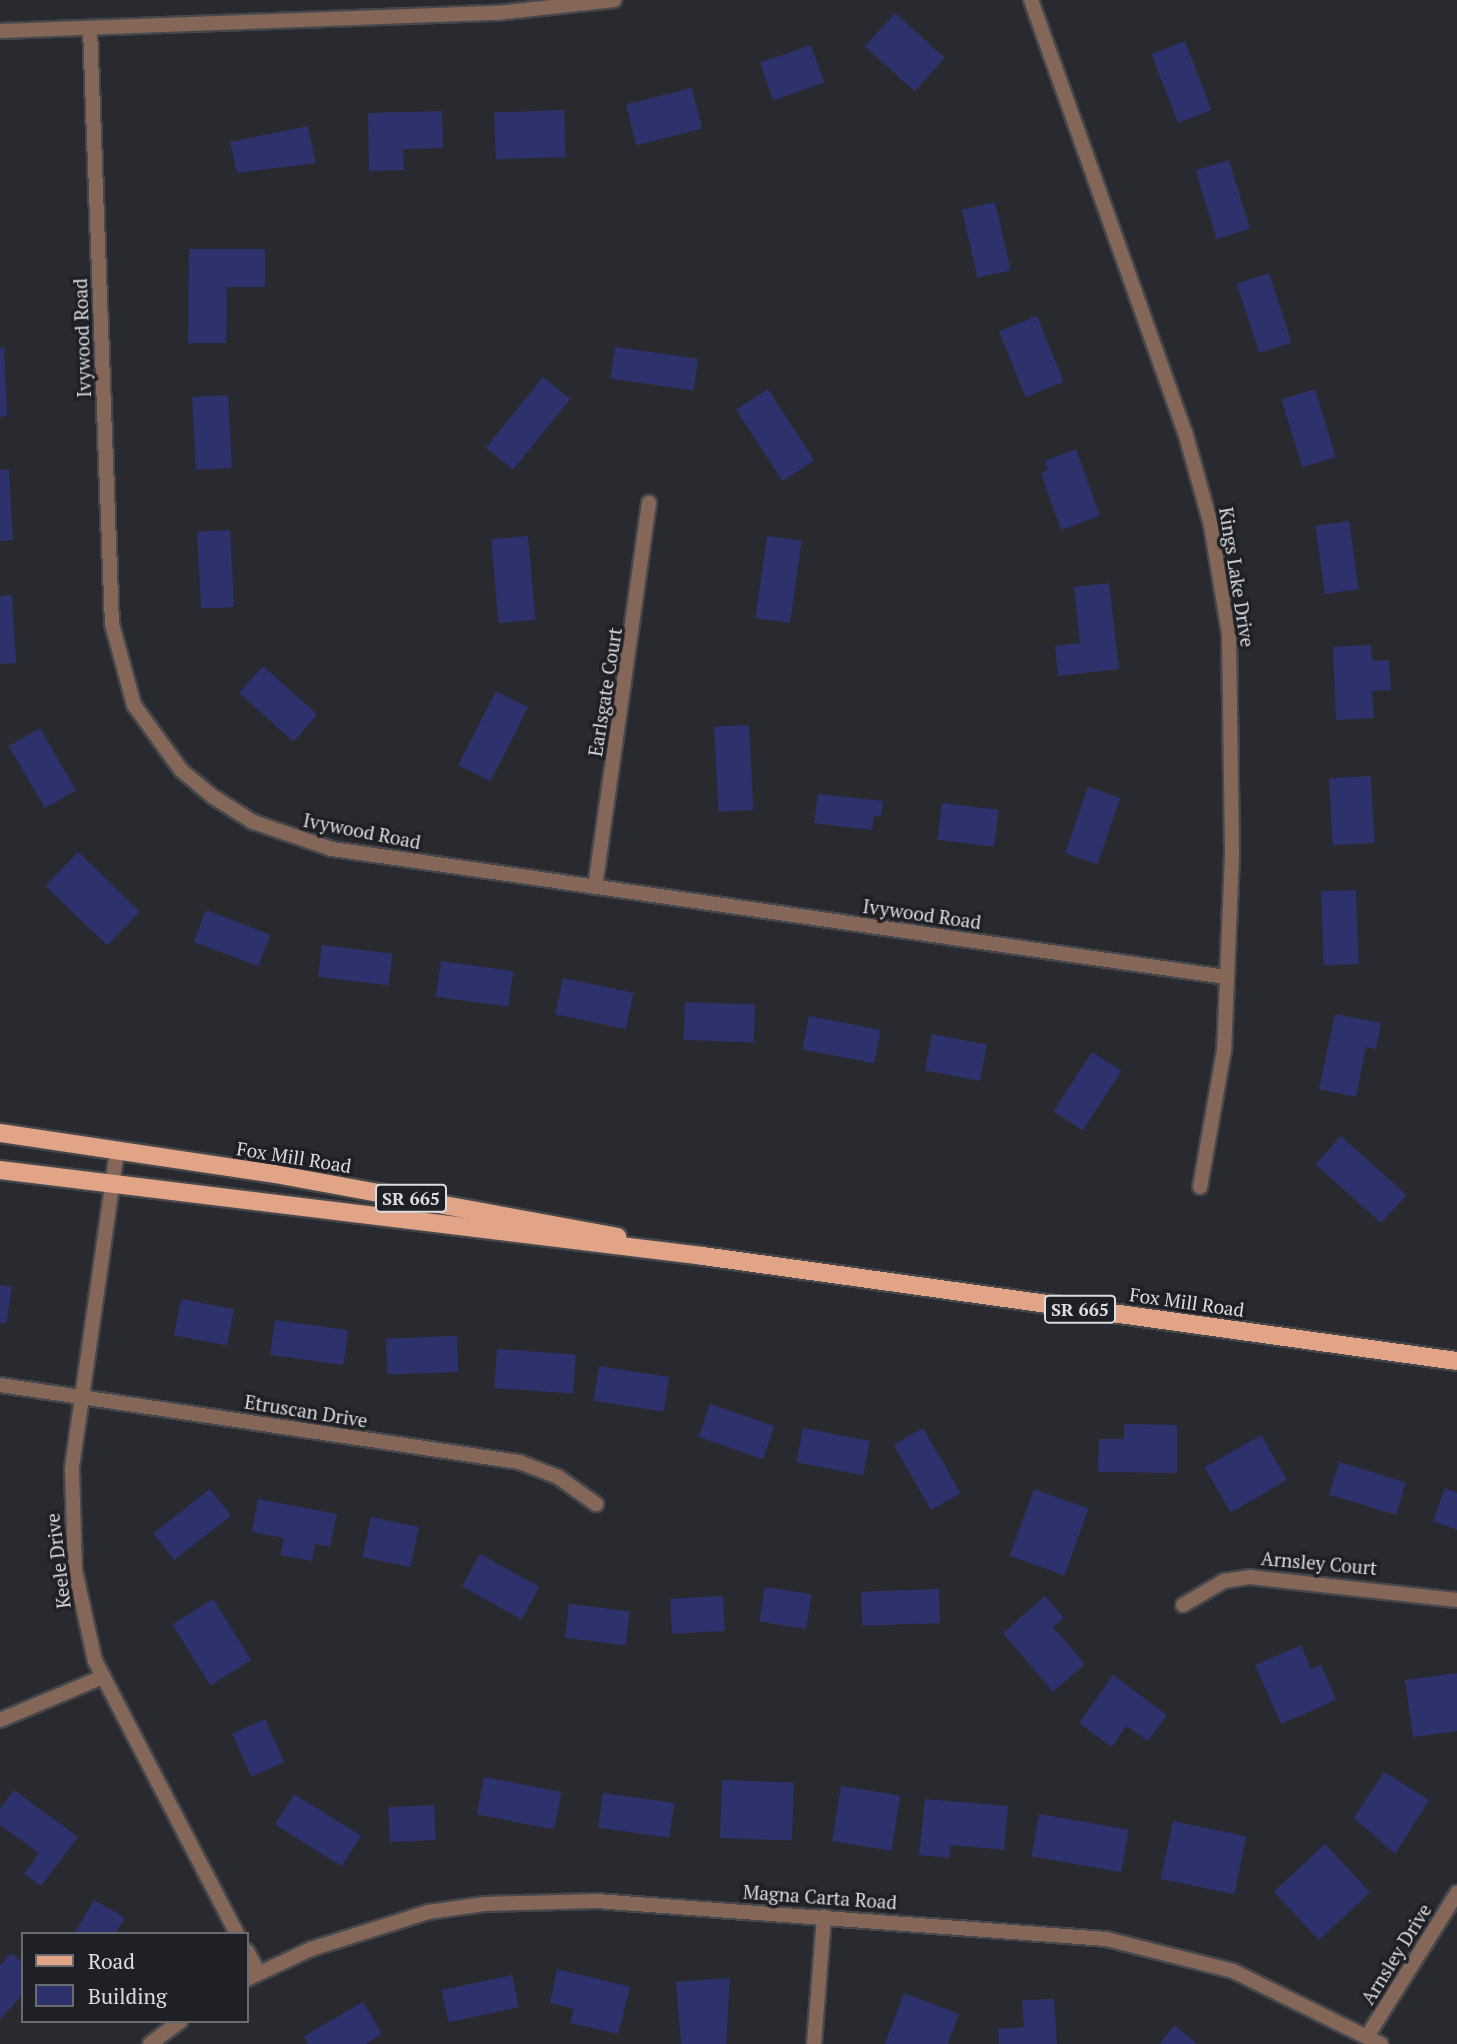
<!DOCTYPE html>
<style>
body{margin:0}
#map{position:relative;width:1457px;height:2044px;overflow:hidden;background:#282a2f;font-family:"PT Serif",serif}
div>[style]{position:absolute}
.building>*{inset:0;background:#2e326c;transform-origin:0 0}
.roads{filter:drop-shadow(2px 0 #45474b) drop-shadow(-2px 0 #45474b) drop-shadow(0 2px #45474b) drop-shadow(0 -2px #45474b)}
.minor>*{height:14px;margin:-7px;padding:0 7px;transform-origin:7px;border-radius:7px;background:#856759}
.primary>*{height:18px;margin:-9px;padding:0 9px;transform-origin:9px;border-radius:9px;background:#e1a486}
span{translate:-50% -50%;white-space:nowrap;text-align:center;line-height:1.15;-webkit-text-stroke:7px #1f2025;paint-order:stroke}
.shield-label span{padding:2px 5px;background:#1f2025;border:2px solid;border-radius:5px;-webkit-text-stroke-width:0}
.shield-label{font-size:18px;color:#dcdde0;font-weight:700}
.street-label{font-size:19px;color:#dcdde0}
.legend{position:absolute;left:21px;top:1932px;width:228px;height:91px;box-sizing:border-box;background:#1f2025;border:2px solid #6b6c70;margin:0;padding:9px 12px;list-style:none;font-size:21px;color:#dcdde0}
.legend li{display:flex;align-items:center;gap:14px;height:35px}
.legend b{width:35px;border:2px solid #6b6c70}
</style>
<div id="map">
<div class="building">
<div style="left:895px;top:13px;width:67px;height:45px;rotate:42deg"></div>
<div style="left:1185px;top:41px;width:74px;height:36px;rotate:69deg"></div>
<div style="left:811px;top:45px;width:40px;height:54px;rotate:71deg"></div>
<div style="left:692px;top:88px;width:42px;height:68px;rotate:76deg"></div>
<div style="left:564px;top:110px;width:47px;height:70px;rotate:88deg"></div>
<div style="clip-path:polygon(442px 111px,443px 148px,403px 149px,404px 170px,369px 171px,368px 113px)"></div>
<div style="clip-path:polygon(308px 126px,316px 163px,237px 173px,230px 142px)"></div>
<div style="left:1229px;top:160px;width:72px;height:35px;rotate:73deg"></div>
<div style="left:995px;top:202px;width:70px;height:34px;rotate:77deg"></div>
<div style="clip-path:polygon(189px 249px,265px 249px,265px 287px,227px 287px,226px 343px,188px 343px)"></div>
<div style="left:1269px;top:273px;width:73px;height:34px;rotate:72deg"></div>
<div style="left:1037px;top:316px;width:71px;height:41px;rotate:68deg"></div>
<div style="clip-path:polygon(4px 347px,7px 416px,0 417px,0 348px)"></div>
<div style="left:615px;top:347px;width:84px;height:32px;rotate:8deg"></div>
<div style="left:543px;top:377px;width:35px;height:91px;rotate:39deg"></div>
<div style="left:768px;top:389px;width:85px;height:38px;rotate:57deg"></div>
<div style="left:1315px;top:389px;width:71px;height:35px;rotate:73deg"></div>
<div style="left:228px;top:395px;width:73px;height:36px;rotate:87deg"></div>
<div style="clip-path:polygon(1076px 449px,1100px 516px,1061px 530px,1041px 473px,1048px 470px,1045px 461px)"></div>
<div style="clip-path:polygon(9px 469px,13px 540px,0 541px,0 470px)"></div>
<div style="left:1349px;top:521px;width:69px;height:34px;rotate:82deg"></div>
<div style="left:230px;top:530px;width:77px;height:33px;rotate:87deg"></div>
<div style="left:528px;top:536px;width:84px;height:37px;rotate:85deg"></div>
<div style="left:767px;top:536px;width:35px;height:83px;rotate:8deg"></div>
<div style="clip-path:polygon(1109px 583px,1119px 669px,1058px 676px,1055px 646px,1080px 643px,1074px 587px)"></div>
<div style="clip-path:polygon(12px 595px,16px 663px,0 664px,0 596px)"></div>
<div style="clip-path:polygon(1371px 645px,1372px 661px,1389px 660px,1391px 690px,1372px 691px,1374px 718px,1336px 720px,1333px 647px)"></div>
<div style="left:263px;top:666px;width:73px;height:36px;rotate:42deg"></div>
<div style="left:496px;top:691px;width:36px;height:83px;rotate:27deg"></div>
<div style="left:749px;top:725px;width:85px;height:35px;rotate:87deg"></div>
<div style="left:40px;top:728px;width:72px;height:36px;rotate:60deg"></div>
<div style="left:1371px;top:776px;width:67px;height:42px;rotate:87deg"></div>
<div style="left:1088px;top:787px;width:34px;height:70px;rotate:19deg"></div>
<div style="clip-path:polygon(818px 794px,883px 801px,881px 817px,874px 816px,872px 830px,814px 823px)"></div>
<div style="left:942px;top:803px;width:57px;height:37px;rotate:7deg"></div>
<div style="left:78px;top:852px;width:86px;height:47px;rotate:44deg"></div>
<div style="left:1356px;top:890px;width:74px;height:35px;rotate:88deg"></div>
<div style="left:206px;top:910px;width:69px;height:34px;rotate:21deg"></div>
<div style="left:322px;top:945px;width:71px;height:32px;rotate:7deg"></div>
<div style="left:441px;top:961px;width:73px;height:36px;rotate:8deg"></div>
<div style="left:563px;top:978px;width:72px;height:37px;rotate:12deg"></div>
<div style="left:685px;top:1002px;width:70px;height:38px;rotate:2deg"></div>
<div style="clip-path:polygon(1335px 1014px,1381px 1023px,1376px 1049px,1366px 1047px,1356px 1097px,1319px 1089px)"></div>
<div style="left:809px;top:1016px;width:73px;height:34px;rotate:11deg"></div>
<div style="left:932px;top:1034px;width:56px;height:37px;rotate:11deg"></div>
<div style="left:1092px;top:1052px;width:35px;height:71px;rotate:33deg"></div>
<div style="left:1341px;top:1136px;width:88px;height:38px;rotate:42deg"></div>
<div style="clip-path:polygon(0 1285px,12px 1287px,6px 1324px,0 1323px)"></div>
<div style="left:181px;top:1299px;width:54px;height:37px;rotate:11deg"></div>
<div style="left:275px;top:1320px;width:74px;height:35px;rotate:8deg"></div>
<div style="left:457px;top:1336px;width:36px;height:71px;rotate:88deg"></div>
<div style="left:497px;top:1349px;width:79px;height:39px;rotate:4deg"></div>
<div style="left:599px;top:1366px;width:71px;height:35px;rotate:9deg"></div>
<div style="left:710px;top:1404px;width:68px;height:35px;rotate:19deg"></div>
<div style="clip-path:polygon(1124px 1424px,1177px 1425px,1177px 1473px,1098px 1472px,1099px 1439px,1124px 1439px)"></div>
<div style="left:803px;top:1428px;width:68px;height:35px;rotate:11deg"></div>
<div style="left:923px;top:1428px;width:75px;height:34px;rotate:60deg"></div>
<div style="left:1261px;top:1435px;width:52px;height:65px;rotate:60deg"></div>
<div style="left:1339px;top:1462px;width:70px;height:34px;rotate:17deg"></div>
<div style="clip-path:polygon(1445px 1488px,1457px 1493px,1457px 1530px,1433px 1521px)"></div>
<div style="left:210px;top:1489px;width:34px;height:72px;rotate:52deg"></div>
<div style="left:1034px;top:1489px;width:58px;height:71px;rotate:20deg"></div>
<div style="clip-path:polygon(258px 1499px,337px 1514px,330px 1547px,315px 1544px,312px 1561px,280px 1555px,284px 1538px,252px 1532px)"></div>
<div style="left:371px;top:1517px;width:49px;height:41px;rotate:12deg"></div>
<div style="left:480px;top:1554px;width:68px;height:37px;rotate:29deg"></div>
<div style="left:765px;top:1587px;width:47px;height:35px;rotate:9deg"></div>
<div style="left:939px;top:1589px;width:34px;height:78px;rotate:88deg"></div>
<div style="left:723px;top:1596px;width:35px;height:53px;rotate:87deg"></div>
<div style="clip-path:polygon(1045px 1596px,1064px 1618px,1053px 1627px,1085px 1664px,1053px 1692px,1003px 1633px)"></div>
<div style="left:213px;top:1599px;width:72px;height:48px;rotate:58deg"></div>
<div style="left:569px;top:1604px;width:61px;height:34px;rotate:7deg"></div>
<div style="clip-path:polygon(1301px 1645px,1311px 1669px,1321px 1665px,1336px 1700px,1281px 1724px,1255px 1665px)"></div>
<div style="clip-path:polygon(1457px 1673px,1457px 1731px,1413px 1737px,1405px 1680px)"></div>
<div style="clip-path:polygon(1113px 1675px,1167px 1715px,1148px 1741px,1126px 1726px,1112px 1747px,1079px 1723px)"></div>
<div style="left:265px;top:1719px;width:47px;height:36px;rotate:66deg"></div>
<div style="clip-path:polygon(1384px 1772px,1429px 1800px,1395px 1854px,1354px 1818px)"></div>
<div style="left:484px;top:1777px;width:79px;height:38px;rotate:11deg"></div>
<div style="left:722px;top:1780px;width:72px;height:58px;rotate:2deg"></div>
<div style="left:841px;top:1786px;width:60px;height:56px;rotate:9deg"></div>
<div style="clip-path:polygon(14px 1790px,78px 1837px,41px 1886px,24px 1874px,39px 1853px,0 1825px,0 1809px)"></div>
<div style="left:603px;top:1793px;width:72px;height:35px;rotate:8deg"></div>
<div style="left:294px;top:1794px;width:79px;height:36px;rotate:32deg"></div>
<div style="clip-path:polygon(925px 1799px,1008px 1806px,1004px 1850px,951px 1845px,949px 1858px,919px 1855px)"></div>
<div style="left:434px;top:1805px;width:35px;height:46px;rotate:87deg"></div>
<div style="left:1039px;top:1814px;width:91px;height:43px;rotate:10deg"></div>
<div style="left:1173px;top:1821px;width:75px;height:59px;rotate:12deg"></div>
<div style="left:1325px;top:1844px;width:66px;height:70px;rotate:47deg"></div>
<div style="clip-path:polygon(94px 1900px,125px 1918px,115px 1934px,74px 1934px)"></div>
<div style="clip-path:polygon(11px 1953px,23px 1963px,23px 1994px,0 2019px,0 1966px)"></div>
<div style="clip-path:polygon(557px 1969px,630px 1987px,618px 2034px,570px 2023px,574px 2009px,550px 2003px)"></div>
<div style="left:512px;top:1975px;width:33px;height:72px;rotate:78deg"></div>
<div style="clip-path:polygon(730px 1978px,726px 2044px,681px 2044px,676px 1982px)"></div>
<div style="clip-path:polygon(904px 1993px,959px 2014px,948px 2044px,885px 2044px)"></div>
<div style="clip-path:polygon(1054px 1999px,1057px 2044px,999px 2044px,998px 2029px,1024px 2027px,1022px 2000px)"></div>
<div style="clip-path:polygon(363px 2002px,382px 2034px,365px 2044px,308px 2044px,304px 2036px)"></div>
<div style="clip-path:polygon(1175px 2025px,1197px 2044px,1159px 2044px)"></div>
</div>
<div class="roads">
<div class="minor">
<div style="left:1031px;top:0;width:459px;rotate:70.4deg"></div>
<div style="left:1185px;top:432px;width:97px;rotate:74.4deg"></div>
<div style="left:1211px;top:525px;width:110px;rotate:80.6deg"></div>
<div style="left:1229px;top:634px;width:221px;rotate:89.2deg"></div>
<div style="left:1232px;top:855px;width:195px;rotate:92.3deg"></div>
<div style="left:1224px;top:1050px;width:139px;rotate:99.9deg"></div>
<div style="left:90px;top:28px;width:596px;rotate:87.89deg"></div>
<div style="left:112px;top:624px;width:84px;rotate:74.8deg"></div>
<div style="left:134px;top:705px;width:80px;rotate:54.1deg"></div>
<div style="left:181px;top:770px;width:40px;rotate:40deg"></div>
<div style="left:212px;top:796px;width:49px;rotate:32.4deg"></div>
<div style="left:253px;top:822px;width:83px;rotate:18.9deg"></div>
<div style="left:332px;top:849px;width:903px;rotate:8.15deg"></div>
<div style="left:0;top:31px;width:498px;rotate:-2.1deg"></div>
<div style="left:498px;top:13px;width:117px;rotate:-6.4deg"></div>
<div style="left:595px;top:887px;width:388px;rotate:-82deg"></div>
<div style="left:117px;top:1151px;width:321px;rotate:98.1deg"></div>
<div style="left:72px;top:1469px;width:101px;rotate:88.3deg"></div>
<div style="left:75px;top:1570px;width:93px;rotate:77.6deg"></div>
<div style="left:95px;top:1661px;width:308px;rotate:62.5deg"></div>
<div style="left:0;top:1385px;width:525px;rotate:8.44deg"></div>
<div style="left:519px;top:1462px;width:42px;rotate:21deg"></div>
<div style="left:558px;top:1477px;width:47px;rotate:35.4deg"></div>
<div style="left:1183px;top:1605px;width:48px;rotate:-30.3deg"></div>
<div style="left:1224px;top:1581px;width:25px;rotate:-9deg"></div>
<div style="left:1249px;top:1577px;width:209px;rotate:6.3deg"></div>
<div style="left:0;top:1720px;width:112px;rotate:-22.7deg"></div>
<div style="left:247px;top:1951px;width:24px;rotate:62deg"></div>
<div style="left:247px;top:1979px;width:71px;rotate:-25.1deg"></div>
<div style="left:311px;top:1949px;width:123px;rotate:-17.5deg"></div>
<div style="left:428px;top:1912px;width:57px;rotate:-8.1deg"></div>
<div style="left:484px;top:1904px;width:112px;rotate:-1.5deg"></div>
<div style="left:596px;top:1901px;width:511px;rotate:4.26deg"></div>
<div style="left:1106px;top:1939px;width:131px;rotate:14.1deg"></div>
<div style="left:1233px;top:1971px;width:165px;rotate:26.3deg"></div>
<div style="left:1368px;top:2035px;width:168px;rotate:-57.9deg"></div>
<div style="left:150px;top:2044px;width:38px;rotate:-37deg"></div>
<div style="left:814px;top:2044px;width:128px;rotate:-85.5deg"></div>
</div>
<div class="primary">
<div style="left:0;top:1133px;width:278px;rotate:8.5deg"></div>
<div style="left:275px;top:1174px;width:348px;rotate:10.4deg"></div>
<div style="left:0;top:1170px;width:708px;rotate:6.97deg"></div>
<div style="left:703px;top:1256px;width:761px;rotate:7.93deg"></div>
</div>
</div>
<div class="shield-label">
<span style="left:411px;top:1198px">SR 665</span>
<span style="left:1080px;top:1309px">SR 665</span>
</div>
<div class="street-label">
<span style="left:82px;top:338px;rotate:-92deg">Ivywood Road</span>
<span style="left:1237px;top:577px;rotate:81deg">Kings Lake Drive</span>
<span style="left:605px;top:692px;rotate:-81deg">Earlsgate Court</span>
<span style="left:362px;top:831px;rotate:11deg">Ivywood Road</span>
<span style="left:922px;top:914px;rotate:8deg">Ivywood Road</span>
<span style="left:294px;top:1157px;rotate:9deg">Fox Mill Road</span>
<span style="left:1187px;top:1302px;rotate:8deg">Fox Mill Road</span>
<span style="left:306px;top:1411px;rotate:9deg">Etruscan Drive</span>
<span style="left:58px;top:1561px;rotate:-97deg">Keele Drive</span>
<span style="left:1319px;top:1563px;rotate:5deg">Arnsley Court</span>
<span style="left:820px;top:1897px;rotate:4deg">Magna Carta Road</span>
<span style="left:1396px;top:1954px;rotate:-58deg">Arnsley Drive</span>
</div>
<ul class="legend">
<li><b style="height:9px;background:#e1a486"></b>Road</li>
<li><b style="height:19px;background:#2e326c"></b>Building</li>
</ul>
</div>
